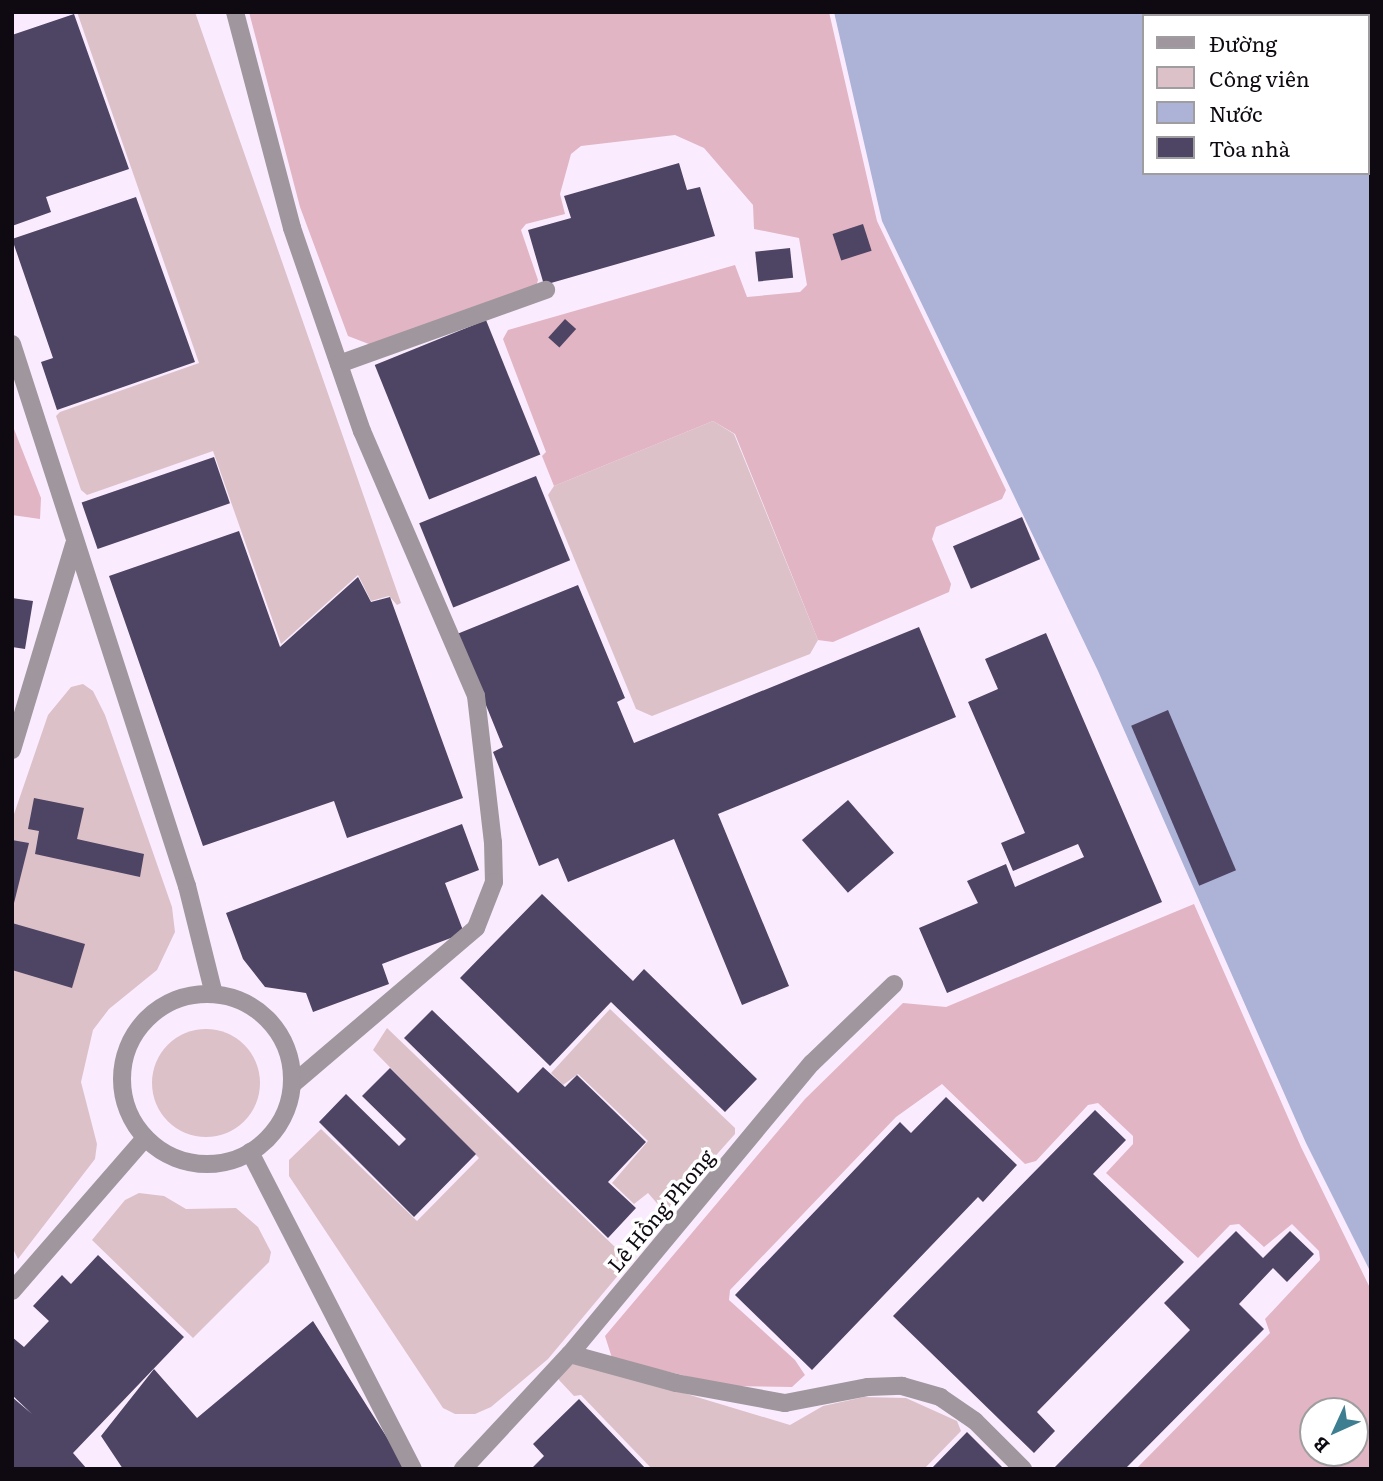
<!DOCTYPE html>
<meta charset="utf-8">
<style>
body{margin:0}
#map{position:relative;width:1383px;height:1481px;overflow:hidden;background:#faecfe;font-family:Literata,serif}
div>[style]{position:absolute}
.green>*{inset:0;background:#ddc1c9}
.round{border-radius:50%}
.forest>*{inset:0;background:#e1b5c3}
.water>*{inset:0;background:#adb2d7}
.building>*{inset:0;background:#4e4463;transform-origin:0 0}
.minor>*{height:18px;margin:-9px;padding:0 9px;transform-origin:9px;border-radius:9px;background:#a0969d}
.minor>.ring{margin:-9px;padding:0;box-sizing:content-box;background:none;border:18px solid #a0969d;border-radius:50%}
span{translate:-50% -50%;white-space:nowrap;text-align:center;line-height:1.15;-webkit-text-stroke:7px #fff;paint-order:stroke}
.street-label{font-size:21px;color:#0f0a11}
.frame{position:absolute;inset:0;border:14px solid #0f0a11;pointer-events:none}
.legend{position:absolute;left:1142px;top:14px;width:228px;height:161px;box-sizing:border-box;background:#fff;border:2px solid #9f9da0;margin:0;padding:9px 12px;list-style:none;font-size:21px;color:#0f0a11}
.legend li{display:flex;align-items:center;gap:14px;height:35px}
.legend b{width:35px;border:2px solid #9f9da0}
.north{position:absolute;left:1299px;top:1397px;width:70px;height:70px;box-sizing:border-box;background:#fff;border:2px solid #9f9da0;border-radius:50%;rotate:225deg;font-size:19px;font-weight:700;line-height:28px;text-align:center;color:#0f0a11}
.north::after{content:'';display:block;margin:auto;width:24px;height:32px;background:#3e7e91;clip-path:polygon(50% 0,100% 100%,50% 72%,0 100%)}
</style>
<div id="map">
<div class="green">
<div style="clip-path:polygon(77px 12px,195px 12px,401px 603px,397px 605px,389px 596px,371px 601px,358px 575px,281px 644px,213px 451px,87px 495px,81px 490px,56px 416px,60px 412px,199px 363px)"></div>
<div style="clip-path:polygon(713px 421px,734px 434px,818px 640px,810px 654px,652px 716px,636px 709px,548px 495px,554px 486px)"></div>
<div style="clip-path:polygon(83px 684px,93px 691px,105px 715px,172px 907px,175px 932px,157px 970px,109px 1009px,93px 1030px,81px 1082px,97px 1144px,95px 1159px,18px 1259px,12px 1247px,12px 820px,48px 715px,71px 687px)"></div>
<div style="clip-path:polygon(610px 1009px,735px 1128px,735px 1134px,669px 1208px,662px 1209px,648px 1193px,634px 1204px,612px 1183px,648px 1141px,578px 1074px,563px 1085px,551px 1073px)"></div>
<div style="clip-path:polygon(387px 1028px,615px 1247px,625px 1267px,548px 1359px,491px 1407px,475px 1414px,455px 1414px,443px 1408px,289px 1176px,289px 1160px,321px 1129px,417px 1221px,479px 1158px,373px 1050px)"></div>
<div class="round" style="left:152px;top:1029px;width:108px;height:108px"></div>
<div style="clip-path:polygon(139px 1193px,164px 1196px,186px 1209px,236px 1208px,258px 1227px,271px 1252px,269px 1262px,193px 1338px,92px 1240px,125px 1200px)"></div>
<div style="clip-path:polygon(574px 1360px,790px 1425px,823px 1406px,864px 1397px,906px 1398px,957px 1421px,961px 1431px,924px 1469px,652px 1469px,581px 1395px,574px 1396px,559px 1380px,558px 1374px)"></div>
</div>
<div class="forest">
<div style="clip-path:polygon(249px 12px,829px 12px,877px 221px,1006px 490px,1002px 499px,936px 527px,932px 539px,951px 584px,949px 592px,833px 642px,818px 640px,735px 434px,713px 421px,554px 486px,542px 456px,546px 452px,503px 339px,508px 330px,735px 265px,747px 297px,800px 292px,807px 285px,799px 238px,754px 229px,753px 205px,704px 148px,675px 135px,581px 146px,571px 154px,560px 194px,565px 214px,526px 224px,521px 230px,538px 280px,536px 287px,374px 346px,348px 336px,300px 207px)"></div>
<div style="clip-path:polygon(12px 424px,41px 498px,40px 519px,12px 515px)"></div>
<div style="clip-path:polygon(evenodd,1194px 904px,1301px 1147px,1371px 1290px,1371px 1469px,1136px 1469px,1270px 1333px,1265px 1319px,1320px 1260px,1319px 1251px,1292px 1224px,1264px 1247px,1239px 1224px,1230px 1225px,1198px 1258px,1106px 1173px,1133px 1144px,1133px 1136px,1098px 1103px,1088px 1105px,1036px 1161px,1025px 1164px,942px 1084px,896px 1117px,730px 1290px,729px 1300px,795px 1360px,805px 1375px,792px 1387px,727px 1386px,612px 1358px,605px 1336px,805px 1099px,903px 1003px,946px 1007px,1194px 904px,1313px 1411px,1355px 1411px,1355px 1453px,1313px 1453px,1313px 1411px)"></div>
</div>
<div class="water">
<div style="clip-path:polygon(evenodd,834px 12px,1371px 12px,1371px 1273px,1306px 1143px,1098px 671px,882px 221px,834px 12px,1143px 16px,1367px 16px,1367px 173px,1143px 173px,1143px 16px)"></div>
</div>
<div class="building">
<div style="clip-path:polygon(74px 14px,129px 169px,46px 197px,51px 212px,12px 226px,12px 35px)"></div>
<div style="clip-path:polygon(679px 163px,687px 190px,700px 187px,715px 236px,544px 285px,528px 230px,571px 218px,564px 196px)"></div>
<div style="clip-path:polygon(136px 197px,195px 362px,57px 410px,41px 362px,53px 358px,12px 239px)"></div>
<div style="left:863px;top:224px;width:28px;height:32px;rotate:72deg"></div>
<div style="left:790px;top:248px;width:30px;height:35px;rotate:84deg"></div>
<div style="left:565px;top:319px;width:15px;height:25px;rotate:42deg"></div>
<div style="left:486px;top:320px;width:145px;height:120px;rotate:68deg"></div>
<div style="left:214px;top:457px;width:49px;height:140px;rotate:71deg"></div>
<div style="left:536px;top:476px;width:91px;height:126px;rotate:68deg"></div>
<div style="left:1022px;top:517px;width:46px;height:75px;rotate:67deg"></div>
<div style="clip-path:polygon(239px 531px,280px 647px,358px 577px,371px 602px,390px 597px,463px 798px,347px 838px,334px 801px,203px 846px,109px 576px)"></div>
<div style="clip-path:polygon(578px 585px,625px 698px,617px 702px,634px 743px,919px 627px,956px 717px,718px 814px,789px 986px,742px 1005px,674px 839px,568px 882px,558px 858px,539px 866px,493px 752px,503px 747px,457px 634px)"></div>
<div style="clip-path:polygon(12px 598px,33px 601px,25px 649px,12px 647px)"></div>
<div style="clip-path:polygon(1046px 633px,1162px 902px,947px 993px,919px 928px,978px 903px,967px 881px,1006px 864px,1015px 887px,1084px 857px,1078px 844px,1013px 871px,1001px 843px,1025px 833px,968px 702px,998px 689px,985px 659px)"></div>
<div style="left:1168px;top:710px;width:174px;height:40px;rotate:67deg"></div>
<div style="clip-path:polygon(34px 798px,84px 808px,77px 839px,144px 854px,140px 877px,35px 854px,39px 831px,28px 829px)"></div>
<div style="left:848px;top:800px;width:70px;height:61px;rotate:49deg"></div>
<div style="clip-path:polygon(462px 824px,479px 870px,445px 883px,464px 933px,382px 964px,389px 984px,313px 1012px,306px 993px,265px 987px,243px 959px,226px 913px)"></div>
<div style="clip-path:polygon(12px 840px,29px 843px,13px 907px,12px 907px)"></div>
<div style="clip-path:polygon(542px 894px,633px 981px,644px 969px,757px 1079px,725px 1112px,611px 1002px,550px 1066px,460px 978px)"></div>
<div style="clip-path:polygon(12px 923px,85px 944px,72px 988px,12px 970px)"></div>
<div style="clip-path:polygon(432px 1010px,518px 1093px,543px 1067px,565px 1087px,577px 1075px,646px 1142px,608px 1182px,636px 1208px,608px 1238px,404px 1038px)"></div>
<div style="clip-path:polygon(390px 1068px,476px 1154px,414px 1217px,319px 1122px,346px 1094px,399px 1146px,406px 1139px,362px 1096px)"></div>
<div style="clip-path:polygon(946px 1097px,1017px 1165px,983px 1202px,978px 1197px,812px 1370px,735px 1295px,900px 1122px,911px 1133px)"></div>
<div style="clip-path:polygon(1095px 1110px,1126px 1140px,1093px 1174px,1184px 1262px,1037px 1412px,1055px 1431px,1034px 1453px,893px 1316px)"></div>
<div style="clip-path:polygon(1236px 1231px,1263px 1258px,1290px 1231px,1314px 1254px,1287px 1282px,1273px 1268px,1239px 1304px,1264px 1329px,1125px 1469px,1053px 1469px,1190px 1330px,1164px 1303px)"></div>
<div style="clip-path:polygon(98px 1255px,184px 1337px,73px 1453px,87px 1469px,12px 1469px,12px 1397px,32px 1414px,12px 1395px,12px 1337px,24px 1347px,49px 1321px,33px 1306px,62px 1275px,71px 1284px)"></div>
<div style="clip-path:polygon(313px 1321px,407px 1469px,123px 1469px,101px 1436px,154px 1369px,197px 1418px)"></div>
<div style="clip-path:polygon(579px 1399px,646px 1469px,531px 1469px,544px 1456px,533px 1444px)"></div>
<div style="clip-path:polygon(967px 1432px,1004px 1469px,931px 1469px)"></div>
</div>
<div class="minor">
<div style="left:235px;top:12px;width:223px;rotate:75.2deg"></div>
<div style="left:292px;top:228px;width:215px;rotate:71deg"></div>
<div style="left:362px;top:431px;width:288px;rotate:66.7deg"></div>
<div style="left:476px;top:696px;width:147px;rotate:83.4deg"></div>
<div style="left:493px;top:842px;width:40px;rotate:88.6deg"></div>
<div style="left:494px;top:882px;width:49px;rotate:111.4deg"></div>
<div style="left:476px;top:928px;width:240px;rotate:139.6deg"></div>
<div style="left:12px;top:344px;width:570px;rotate:72.11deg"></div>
<div style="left:187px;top:886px;width:111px;rotate:76deg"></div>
<div style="left:339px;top:364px;width:220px;rotate:-19.7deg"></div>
<div style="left:12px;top:750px;width:215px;rotate:-73.2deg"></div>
<div class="ring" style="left:122px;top:994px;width:152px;height:152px"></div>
<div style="left:250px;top:1152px;width:356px;rotate:62.8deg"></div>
<div style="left:12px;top:1291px;width:203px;rotate:-49deg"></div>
<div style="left:570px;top:1354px;width:110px;rotate:15.3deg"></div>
<div style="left:676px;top:1383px;width:111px;rotate:10.4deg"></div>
<div style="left:785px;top:1403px;width:85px;rotate:-10.9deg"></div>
<div style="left:868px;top:1387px;width:34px;rotate:-2deg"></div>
<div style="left:902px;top:1386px;width:40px;rotate:16deg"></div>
<div style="left:940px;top:1397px;width:42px;rotate:34.4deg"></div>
<div style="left:975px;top:1421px;width:68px;rotate:45deg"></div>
<div style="left:463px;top:1469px;width:157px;rotate:-47.1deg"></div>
<div style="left:570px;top:1354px;width:378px;rotate:-50.3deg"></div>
<div style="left:812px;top:1063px;width:114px;rotate:-43.9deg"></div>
</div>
<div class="street-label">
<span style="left:660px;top:1210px;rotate:-50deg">Lê Hồng Phong</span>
</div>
<div class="frame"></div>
<ul class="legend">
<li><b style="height:9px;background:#a0969d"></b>Đường</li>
<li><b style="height:19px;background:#ddc1c9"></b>Công viên</li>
<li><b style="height:19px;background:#adb2d7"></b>Nước</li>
<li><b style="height:19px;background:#4e4463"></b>Tòa nhà</li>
</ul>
<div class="north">B</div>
</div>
